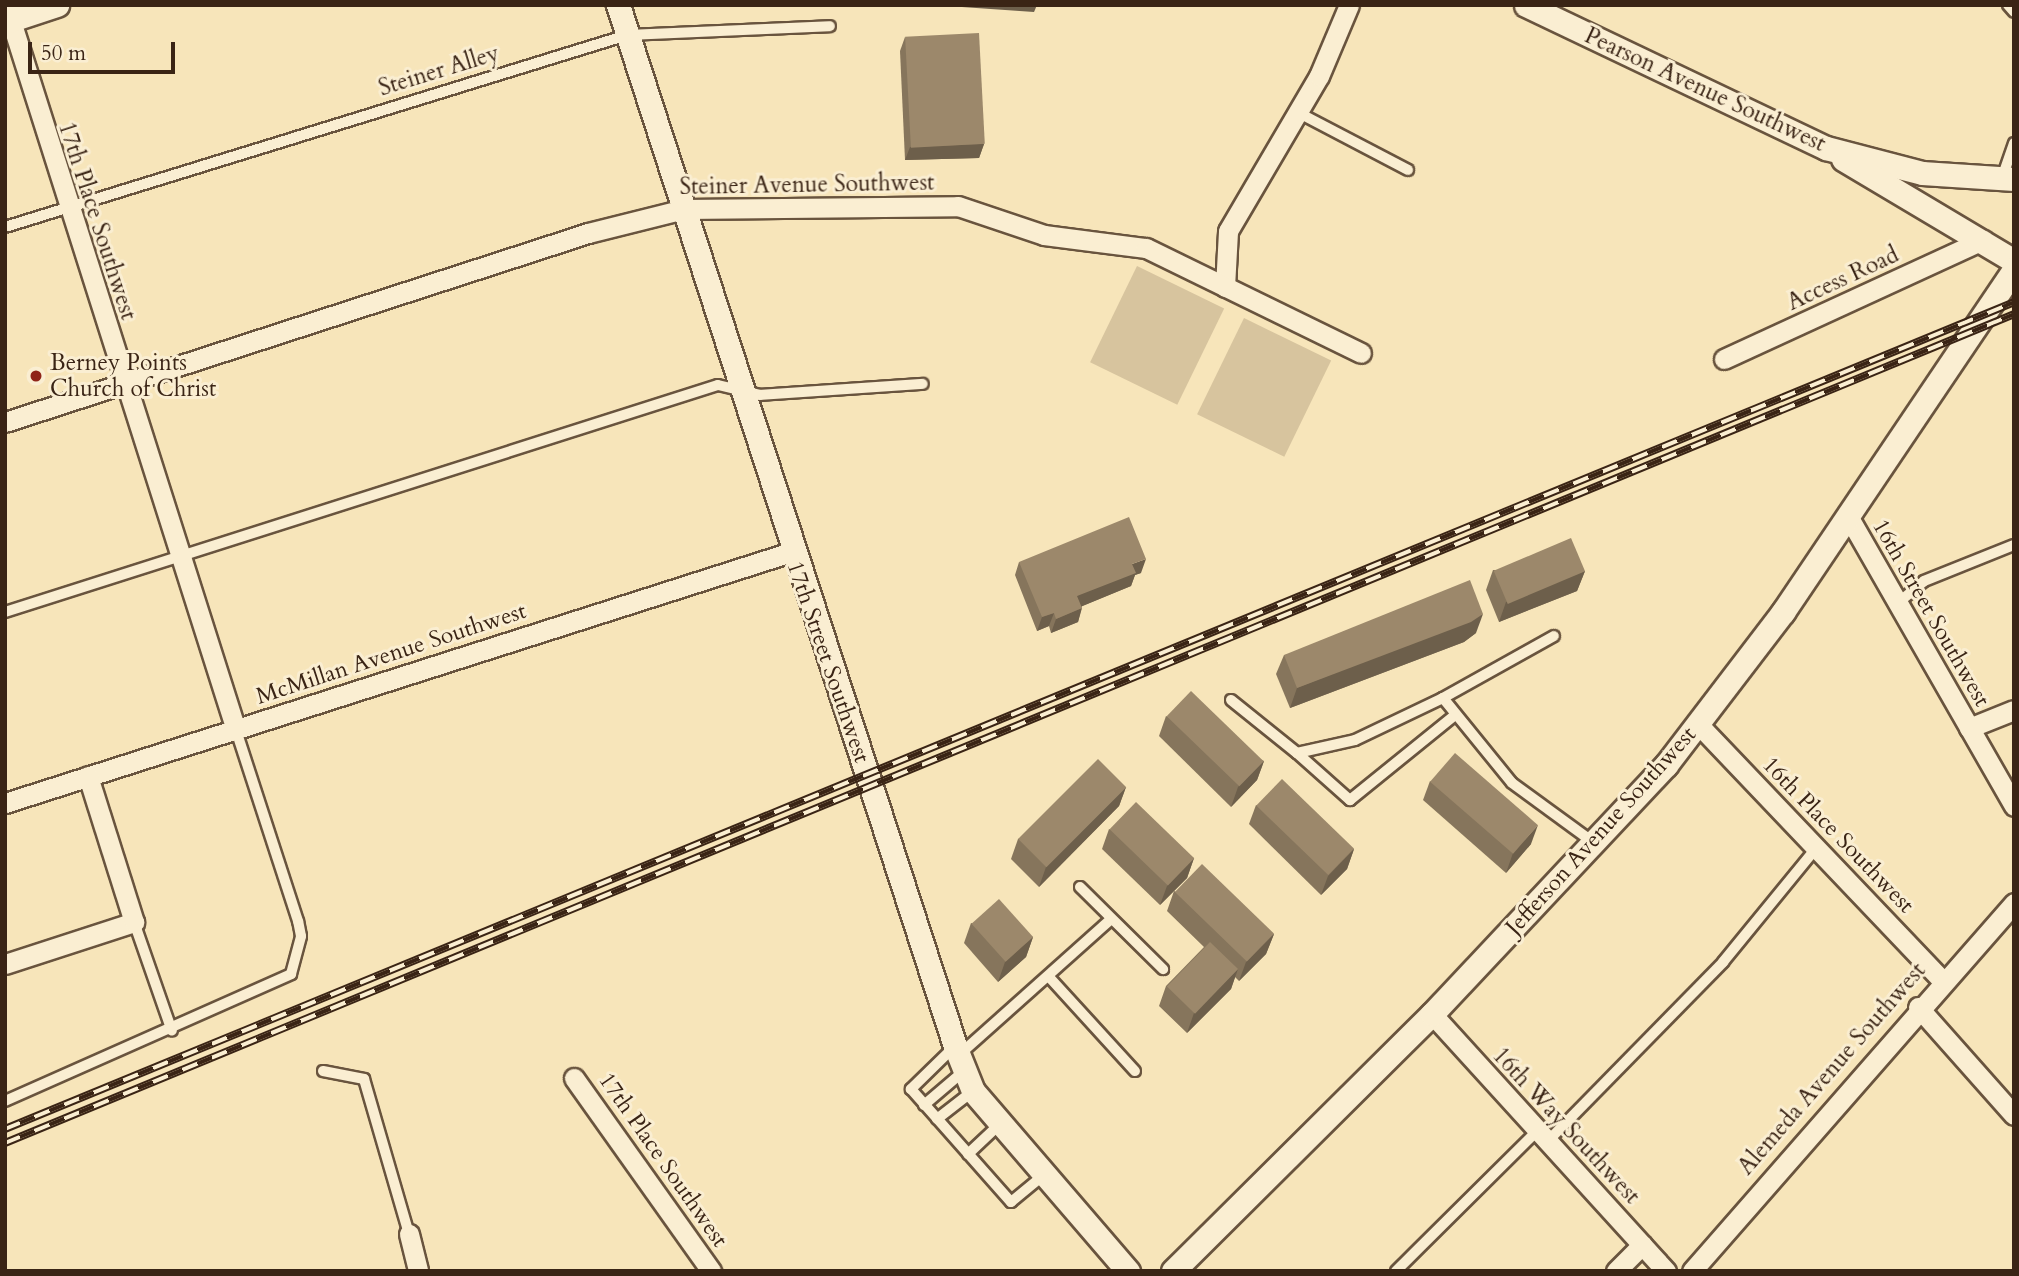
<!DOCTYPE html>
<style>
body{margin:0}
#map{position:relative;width:2019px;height:1276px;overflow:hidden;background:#f7e5ba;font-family:Cardo,serif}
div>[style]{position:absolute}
.green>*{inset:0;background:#d7c49e;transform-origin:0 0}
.roads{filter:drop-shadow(2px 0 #69543e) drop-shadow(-2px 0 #69543e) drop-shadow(0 2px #69543e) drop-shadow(0 -2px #69543e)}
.service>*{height:10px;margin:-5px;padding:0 5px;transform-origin:5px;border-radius:5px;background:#faeed2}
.minor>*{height:19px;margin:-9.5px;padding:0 9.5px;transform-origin:9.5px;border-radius:9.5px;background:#faeed2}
.tertiary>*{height:23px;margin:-11.5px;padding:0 11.5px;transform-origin:11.5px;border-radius:11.5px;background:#faeed2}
.rail>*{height:8px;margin-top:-4px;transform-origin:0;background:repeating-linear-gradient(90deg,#faeed2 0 16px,#3a2415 0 32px);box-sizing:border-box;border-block:2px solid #3a2415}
.wall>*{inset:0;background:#86755c}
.shaded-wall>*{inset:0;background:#6d5f4b}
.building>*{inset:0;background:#9c886b;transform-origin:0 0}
.dots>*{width:19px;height:19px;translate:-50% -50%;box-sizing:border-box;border:4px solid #faeed2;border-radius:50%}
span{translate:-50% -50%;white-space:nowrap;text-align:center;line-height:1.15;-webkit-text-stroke:6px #faeed2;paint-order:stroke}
.street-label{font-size:23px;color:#3a2415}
.poi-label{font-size:23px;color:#3a2415}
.left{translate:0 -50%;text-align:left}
.frame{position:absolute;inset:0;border:7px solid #3a2415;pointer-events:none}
.scale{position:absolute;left:28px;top:42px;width:147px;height:32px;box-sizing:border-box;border:4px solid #3a2415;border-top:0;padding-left:9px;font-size:21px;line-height:24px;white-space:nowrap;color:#3a2415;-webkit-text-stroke:5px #faeed2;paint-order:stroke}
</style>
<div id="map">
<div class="green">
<div style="left:1137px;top:266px;width:97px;height:107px;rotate:26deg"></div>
<div style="left:1244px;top:318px;width:97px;height:107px;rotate:26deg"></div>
</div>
<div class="roads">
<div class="service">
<div style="left:2008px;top:5px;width:9px;rotate:49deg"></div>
<div style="left:1299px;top:113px;width:123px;rotate:27.6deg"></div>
<div style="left:2002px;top:178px;width:37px;rotate:-71deg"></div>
<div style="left:5px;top:227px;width:651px;rotate:-17.15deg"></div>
<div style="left:627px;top:35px;width:203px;rotate:-2.5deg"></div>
<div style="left:1898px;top:603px;width:34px;rotate:-40deg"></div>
<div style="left:1924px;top:581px;width:97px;rotate:-21.8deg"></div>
<div style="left:5px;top:612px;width:748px;rotate:-17.66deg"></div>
<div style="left:718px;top:385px;width:43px;rotate:13.4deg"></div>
<div style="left:760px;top:395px;width:163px;rotate:-3.9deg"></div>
<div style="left:1443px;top:698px;width:127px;rotate:-29.2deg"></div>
<div style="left:1231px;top:700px;width:85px;rotate:38.8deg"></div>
<div style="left:1297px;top:753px;width:59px;rotate:-12.6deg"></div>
<div style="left:1355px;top:740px;width:98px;rotate:-25.5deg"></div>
<div style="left:1443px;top:698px;width:109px;rotate:50.9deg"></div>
<div style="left:1512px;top:783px;width:100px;rotate:36.1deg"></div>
<div style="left:1297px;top:753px;width:71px;rotate:41.6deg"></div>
<div style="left:1350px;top:800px;width:135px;rotate:-39deg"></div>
<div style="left:1080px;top:887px;width:117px;rotate:44.7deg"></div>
<div style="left:134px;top:922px;width:115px;rotate:70.8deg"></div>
<div style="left:1050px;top:978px;width:126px;rotate:47.6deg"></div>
<div style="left:955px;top:1046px;width:62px;rotate:135.7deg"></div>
<div style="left:911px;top:1089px;width:151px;rotate:48.5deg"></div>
<div style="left:1011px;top:1202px;width:44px;rotate:-39.5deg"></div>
<div style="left:959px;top:1055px;width:204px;rotate:-41.8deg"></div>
<div style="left:323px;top:1071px;width:42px;rotate:11deg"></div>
<div style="left:364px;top:1079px;width:161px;rotate:73.8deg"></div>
<div style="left:5px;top:1101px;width:313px;rotate:-23.9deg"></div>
<div style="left:291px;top:974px;width:39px;rotate:-75deg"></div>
<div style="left:301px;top:936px;width:15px;rotate:-101deg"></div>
<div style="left:298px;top:921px;width:201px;rotate:-108deg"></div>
<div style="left:924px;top:1105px;width:52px;rotate:-40.4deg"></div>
<div style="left:937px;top:1119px;width:46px;rotate:-37.9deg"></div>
<div style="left:1547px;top:1142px;width:252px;rotate:-45.6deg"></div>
<div style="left:1723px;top:962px;width:149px;rotate:-50.7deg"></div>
<div style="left:968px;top:1154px;width:45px;rotate:-43.2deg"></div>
<div style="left:1396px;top:1271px;width:197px;rotate:-44.8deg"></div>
</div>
<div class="minor">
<div style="left:6px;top:5px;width:761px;rotate:72.4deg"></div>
<div style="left:1225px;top:287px;width:56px;rotate:-86.9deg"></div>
<div style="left:1228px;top:231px;width:180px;rotate:-59.6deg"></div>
<div style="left:1319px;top:76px;width:77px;rotate:-67.1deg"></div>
<div style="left:1724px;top:359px;width:285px;rotate:-24.7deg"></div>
<div style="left:5px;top:422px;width:613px;rotate:-17.96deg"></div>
<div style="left:588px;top:233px;width:99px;rotate:-14deg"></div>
<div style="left:684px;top:209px;width:274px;rotate:-0.6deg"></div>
<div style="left:958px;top:206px;width:91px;rotate:18.6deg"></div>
<div style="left:1044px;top:235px;width:103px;rotate:7.3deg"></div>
<div style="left:1146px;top:248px;width:239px;rotate:26deg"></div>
<div style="left:1848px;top:516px;width:334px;rotate:60.2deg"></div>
<div style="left:1698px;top:724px;width:354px;rotate:46.4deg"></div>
<div style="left:1969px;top:728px;width:48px;rotate:-21.8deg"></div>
<div style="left:5px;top:803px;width:825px;rotate:-17.71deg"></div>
<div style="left:5px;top:964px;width:136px;rotate:-18deg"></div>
<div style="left:134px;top:922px;width:153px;rotate:-107.5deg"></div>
<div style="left:1918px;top:1007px;width:144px;rotate:48.4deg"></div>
<div style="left:1432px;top:1014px;width:348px;rotate:47.7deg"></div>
<div style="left:574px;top:1078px;width:237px;rotate:54.6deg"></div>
<div style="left:409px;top:1234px;width:38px;rotate:76deg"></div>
<div style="left:1616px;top:1271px;width:37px;rotate:-45deg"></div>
<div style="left:1692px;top:1271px;width:489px;rotate:-48.8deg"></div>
</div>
<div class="tertiary">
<div style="left:618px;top:5px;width:1094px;rotate:72.06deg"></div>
<div style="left:955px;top:1046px;width:48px;rotate:68.2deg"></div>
<div style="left:973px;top:1091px;width:238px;rotate:49.3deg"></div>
<div style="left:1526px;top:5px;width:332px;rotate:25.5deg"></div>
<div style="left:1826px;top:148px;width:99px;rotate:14.6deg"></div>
<div style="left:1922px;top:173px;width:92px;rotate:3.7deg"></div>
<div style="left:5px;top:22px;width:55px;rotate:-18.1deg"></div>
<div style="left:1843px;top:159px;width:199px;rotate:30.8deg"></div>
<div style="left:1173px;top:1271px;width:365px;rotate:-44.8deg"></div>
<div style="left:1432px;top:1014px;width:342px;rotate:-46.8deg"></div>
<div style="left:1666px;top:765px;width:193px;rotate:-52.6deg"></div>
<div style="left:1783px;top:612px;width:413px;rotate:-56deg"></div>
</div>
</div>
<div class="rail">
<div style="left:5px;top:1129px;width:2173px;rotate:-22.37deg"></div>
<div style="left:5px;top:1143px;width:2173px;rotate:-22.42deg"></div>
</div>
<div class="wall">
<div style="clip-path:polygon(905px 37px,984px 144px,979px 158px,905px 160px,900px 51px)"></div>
<div style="clip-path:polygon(1019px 562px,1141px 573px,1135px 575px,1131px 586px,1082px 606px,1078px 622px,1051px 633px,1049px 626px,1037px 631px,1015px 575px)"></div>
<div style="clip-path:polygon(1493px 570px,1585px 571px,1577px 591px,1499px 622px,1486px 590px)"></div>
<div style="clip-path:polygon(1476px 633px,1464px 642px,1290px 708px,1276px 674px,1284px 655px)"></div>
<div style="clip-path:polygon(1166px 716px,1264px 761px,1257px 780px,1231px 807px,1159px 736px)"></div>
<div style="clip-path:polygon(1430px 781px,1531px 844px,1506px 873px,1423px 800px)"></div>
<div style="clip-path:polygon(1126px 787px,1119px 806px,1039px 887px,1011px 859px,1018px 839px)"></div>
<div style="clip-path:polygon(1256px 805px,1354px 849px,1347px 869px,1321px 895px,1249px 824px)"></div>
<div style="clip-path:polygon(1109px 829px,1194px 858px,1187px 878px,1160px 905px,1102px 849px)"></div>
<div style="clip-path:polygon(1174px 891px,1274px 934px,1266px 954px,1239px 981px,1235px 977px,1231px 989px,1187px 1033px,1159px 1006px,1166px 986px,1204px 947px,1167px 911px)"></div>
<div style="clip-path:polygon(971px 923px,1033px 937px,1026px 957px,998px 982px,964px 943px)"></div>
</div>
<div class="shaded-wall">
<div style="clip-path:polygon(933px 5px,1037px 5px,1034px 12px)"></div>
<div style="clip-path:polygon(984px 144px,979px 158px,905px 160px,910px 147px)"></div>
<div style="clip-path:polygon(1146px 559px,1141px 573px,1135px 575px,1131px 586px,1073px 610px,1077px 596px,1132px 564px)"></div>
<div style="clip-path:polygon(1585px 571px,1577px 591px,1499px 622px,1506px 602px)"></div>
<div style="clip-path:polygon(1082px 608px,1078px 622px,1051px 633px,1056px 619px)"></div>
<div style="clip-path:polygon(1054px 613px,1049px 626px,1037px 631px,1042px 617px)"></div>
<div style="clip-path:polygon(1483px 614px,1476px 633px,1464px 642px,1290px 708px,1297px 688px)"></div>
<div style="clip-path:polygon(1264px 761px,1257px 780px,1231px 807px,1238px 787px)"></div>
<div style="clip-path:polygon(1126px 787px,1119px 806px,1039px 887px,1046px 867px)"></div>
<div style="clip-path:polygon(1538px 825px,1531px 844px,1506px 873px,1513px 853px)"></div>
<div style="clip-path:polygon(1354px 849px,1347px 869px,1321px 895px,1328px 876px)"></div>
<div style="clip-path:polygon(1194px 858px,1187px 878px,1160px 905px,1167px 886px)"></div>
<div style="clip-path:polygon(1274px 934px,1266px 954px,1239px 981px,1246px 962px)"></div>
<div style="clip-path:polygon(1033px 937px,1026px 957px,998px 982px,1005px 962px)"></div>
<div style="clip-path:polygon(1238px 969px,1231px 989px,1187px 1033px,1194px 1013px)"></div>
</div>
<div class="building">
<div style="left:979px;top:33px;width:111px;height:74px;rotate:87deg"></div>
<div style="clip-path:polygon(1129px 517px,1146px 559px,1132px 564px,1136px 573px,1077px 596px,1082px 608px,1056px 619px,1054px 613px,1042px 617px,1019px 562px)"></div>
<div style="left:1571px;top:538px;width:36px;height:84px;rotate:67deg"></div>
<div style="clip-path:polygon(1470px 580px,1483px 614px,1471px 622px,1297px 688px,1284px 655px)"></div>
<div style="left:1191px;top:691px;width:101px;height:35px;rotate:44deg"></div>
<div style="left:1455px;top:753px;width:110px;height:38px;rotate:41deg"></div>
<div style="left:1098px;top:759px;width:40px;height:113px;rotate:45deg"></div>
<div style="left:1282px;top:779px;width:100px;height:37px;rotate:44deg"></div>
<div style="left:1136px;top:802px;width:81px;height:38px;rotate:44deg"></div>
<div style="left:1202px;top:864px;width:100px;height:39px;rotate:44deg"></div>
<div style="left:999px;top:899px;width:51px;height:37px;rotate:48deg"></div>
<div style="left:1210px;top:942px;width:39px;height:62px;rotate:44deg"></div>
</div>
<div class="dots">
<div style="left:36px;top:376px;background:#8f2418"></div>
</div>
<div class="street-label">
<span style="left:439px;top:71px;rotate:-17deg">Steiner Alley</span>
<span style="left:1705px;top:90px;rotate:25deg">Pearson Avenue Southwest</span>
<span style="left:807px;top:185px;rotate:-1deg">Steiner Avenue Southwest</span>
<span style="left:97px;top:221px;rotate:72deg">17th Place Southwest</span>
<span style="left:1843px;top:279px;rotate:-25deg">Access Road</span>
<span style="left:1931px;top:613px;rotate:60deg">16th Street Southwest</span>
<span style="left:391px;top:654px;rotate:-18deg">McMillan Avenue Southwest</span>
<span style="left:828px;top:662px;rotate:71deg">17th Street Southwest</span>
<span style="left:1601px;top:831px;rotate:-48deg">Jefferson Avenue Southwest</span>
<span style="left:1838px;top:835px;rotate:46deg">16th Place Southwest</span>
<span style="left:1832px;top:1069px;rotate:-49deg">Alemeda Avenue Southwest</span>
<span style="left:1566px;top:1126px;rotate:47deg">16th Way Southwest</span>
<span style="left:663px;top:1160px;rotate:55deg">17th Place Southwest</span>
</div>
<div class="poi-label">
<span class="left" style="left:50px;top:376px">Berney Points<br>Church of Christ</span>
</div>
<div class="frame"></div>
<div class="scale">50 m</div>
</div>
